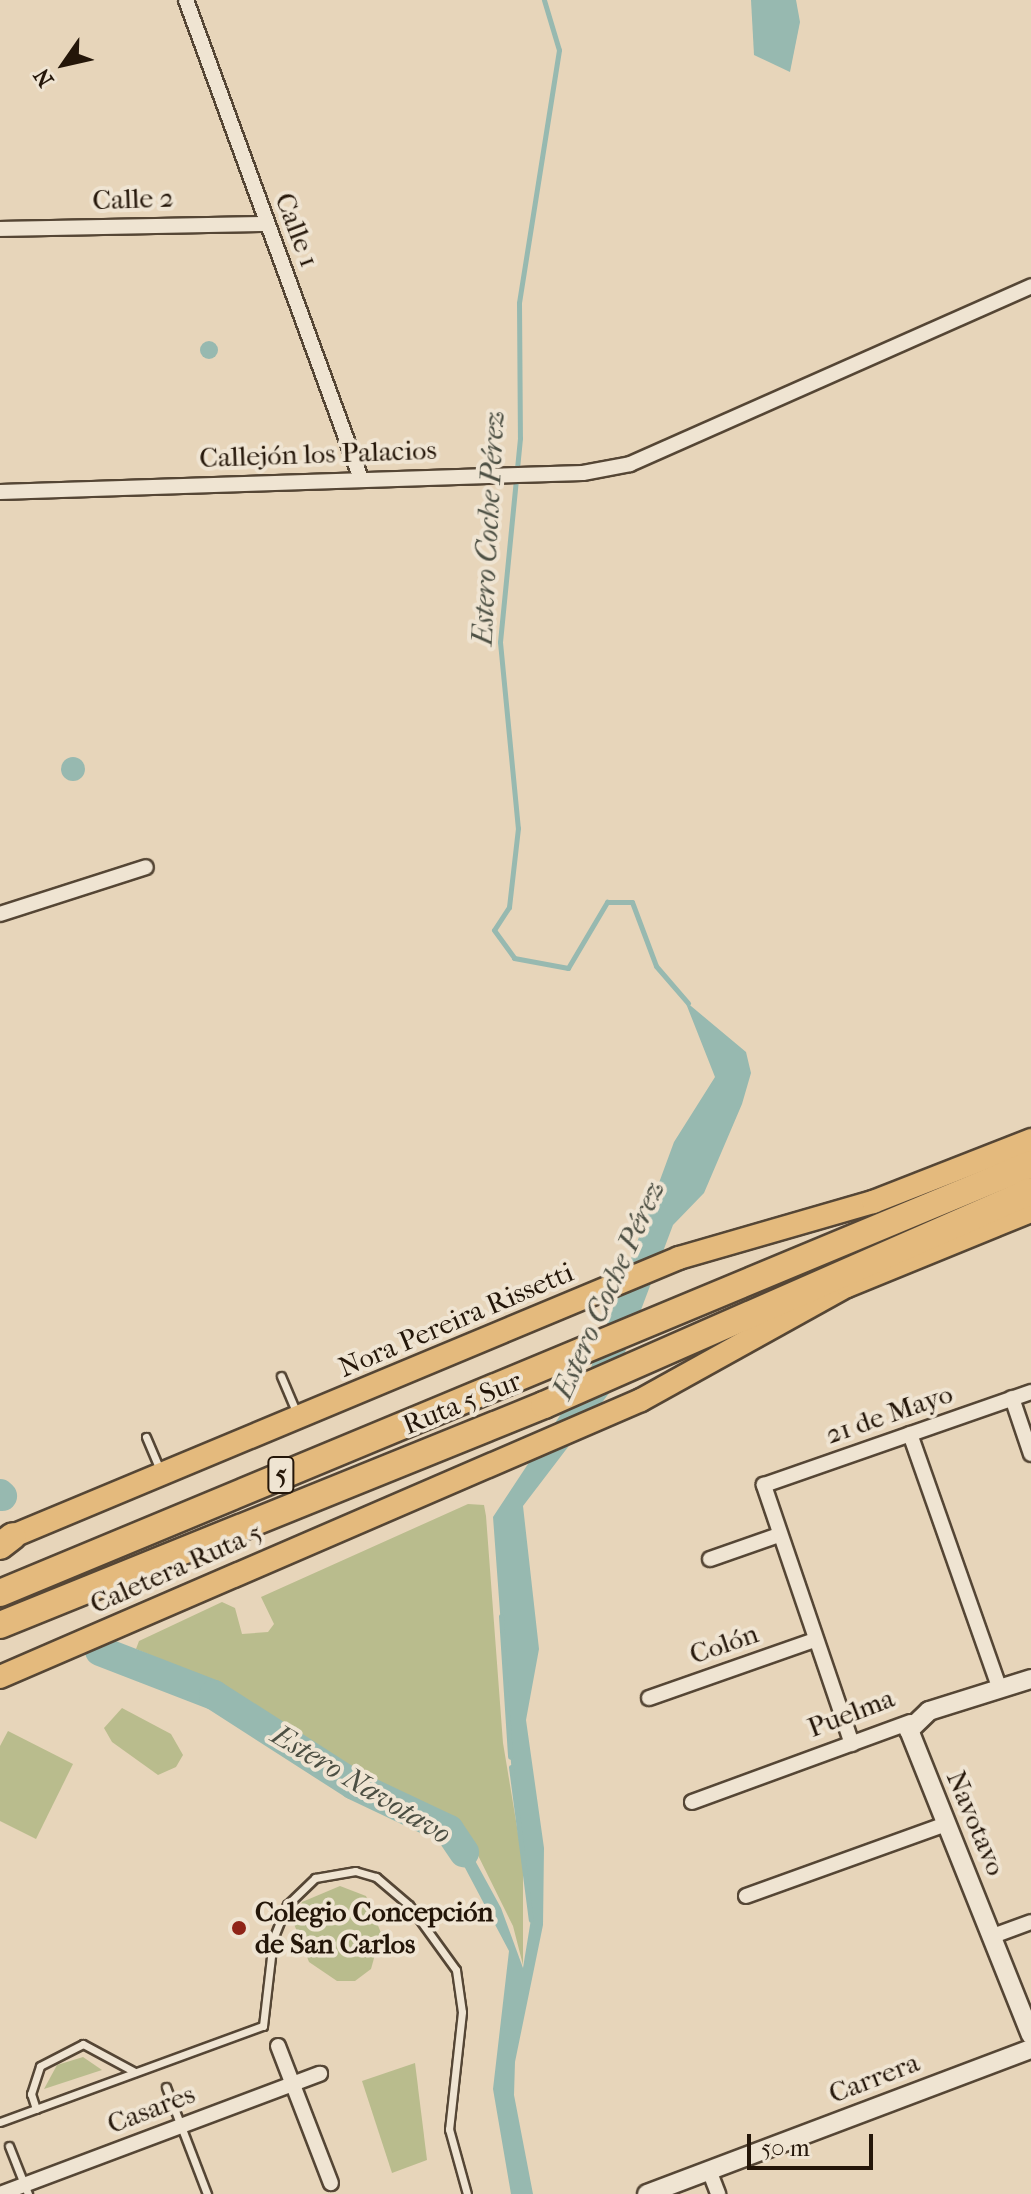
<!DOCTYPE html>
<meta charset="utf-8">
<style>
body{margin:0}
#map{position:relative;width:1031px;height:2194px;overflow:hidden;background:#e7d5ba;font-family:"IM FELL French Canon",serif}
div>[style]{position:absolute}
.green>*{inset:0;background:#b9bc8d}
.water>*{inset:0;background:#97b9b0}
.round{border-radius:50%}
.stream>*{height:5px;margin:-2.5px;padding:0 2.5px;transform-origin:2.5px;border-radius:2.5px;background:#97b9b0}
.river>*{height:30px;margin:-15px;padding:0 15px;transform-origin:15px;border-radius:15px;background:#97b9b0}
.roads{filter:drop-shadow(2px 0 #554635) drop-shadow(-2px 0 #554635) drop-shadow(0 2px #554635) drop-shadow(0 -2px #554635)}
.service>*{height:7px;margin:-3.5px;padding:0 3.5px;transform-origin:3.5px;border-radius:3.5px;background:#efe4d2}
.minor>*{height:14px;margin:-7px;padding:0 7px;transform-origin:7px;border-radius:7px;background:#efe4d2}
.tertiary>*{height:18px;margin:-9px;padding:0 9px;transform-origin:9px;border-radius:9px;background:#efe4d2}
.primary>*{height:22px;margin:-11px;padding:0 11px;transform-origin:11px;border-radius:11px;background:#e4ba7d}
.motorway>*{height:26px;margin:-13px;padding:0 13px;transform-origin:13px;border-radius:13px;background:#e4ba7d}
.dots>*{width:22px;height:22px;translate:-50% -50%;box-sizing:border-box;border:4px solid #efe4d2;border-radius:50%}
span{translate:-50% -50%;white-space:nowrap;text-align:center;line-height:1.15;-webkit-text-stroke:8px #efe4d2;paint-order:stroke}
.shield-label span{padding:2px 6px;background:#efe4d2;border:2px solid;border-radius:6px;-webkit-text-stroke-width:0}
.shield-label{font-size:26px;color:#241609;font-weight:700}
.street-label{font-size:28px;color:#241609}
.poi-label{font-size:28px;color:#241609;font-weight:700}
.left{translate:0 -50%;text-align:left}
.water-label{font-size:30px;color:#4c4f43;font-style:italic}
.north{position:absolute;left:24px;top:24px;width:80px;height:80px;-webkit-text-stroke:6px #efe4d2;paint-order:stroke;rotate:236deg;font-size:22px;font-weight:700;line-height:32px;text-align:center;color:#241609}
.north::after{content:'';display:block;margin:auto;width:28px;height:36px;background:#241609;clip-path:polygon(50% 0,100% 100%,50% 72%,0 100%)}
.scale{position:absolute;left:747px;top:2134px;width:126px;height:36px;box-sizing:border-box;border:4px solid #241609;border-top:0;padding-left:10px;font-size:24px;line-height:28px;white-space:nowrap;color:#241609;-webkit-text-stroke:6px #efe4d2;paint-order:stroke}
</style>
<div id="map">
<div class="green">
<div style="clip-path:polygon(468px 1504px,484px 1505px,486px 1516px,503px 1743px,523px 1863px,523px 1965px,513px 1926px,465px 1829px,356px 1773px,219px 1684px,136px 1649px,139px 1641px,222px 1602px,235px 1608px,242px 1634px,268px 1632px,274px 1624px,261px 1597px)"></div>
<div style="clip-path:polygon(122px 1708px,171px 1734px,183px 1755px,176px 1767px,158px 1775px,112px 1742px,104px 1728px)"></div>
<div style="clip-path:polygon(8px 1731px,73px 1764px,36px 1839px,0 1821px,0 1746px)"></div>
<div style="clip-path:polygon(340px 1886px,366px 1896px,381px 1933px,371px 1969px,355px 1981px,337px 1981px,309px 1962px,294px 1924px,302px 1902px)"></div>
<div style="clip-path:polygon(83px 2057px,102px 2070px,44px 2089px,57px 2065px)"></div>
<div style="clip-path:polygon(415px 2063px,427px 2160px,392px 2173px,362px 2081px)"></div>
</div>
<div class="water">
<div style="clip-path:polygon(751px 0,796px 0,800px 22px,790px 72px,754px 55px)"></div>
<div class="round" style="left:200px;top:341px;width:18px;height:18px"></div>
<div class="round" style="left:61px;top:757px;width:24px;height:24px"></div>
<div style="clip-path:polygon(685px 1001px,746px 1052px,751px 1073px,742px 1104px,704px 1193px,673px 1225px,610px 1392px,523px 1506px,539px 1649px,526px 1720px,544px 1848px,543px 1925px,515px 2062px,514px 2095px,533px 2194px,511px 2194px,493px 2089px,509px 1951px,454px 1847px,433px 1832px,436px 1824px,448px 1825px,466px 1844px,501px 1908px,523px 1968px,532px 1913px,512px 1776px,493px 1517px,590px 1370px,674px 1142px,715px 1077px)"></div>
</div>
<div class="stream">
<div style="left:544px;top:0;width:52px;rotate:73.3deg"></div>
<div style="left:559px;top:50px;width:256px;rotate:99deg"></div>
<div style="left:519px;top:303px;width:135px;rotate:89.6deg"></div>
<div style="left:520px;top:438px;width:205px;rotate:95.6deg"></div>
<div style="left:500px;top:642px;width:187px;rotate:84.5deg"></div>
<div style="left:518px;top:828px;width:80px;rotate:96.5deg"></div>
<div style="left:509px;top:907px;width:27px;rotate:123deg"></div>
<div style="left:494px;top:930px;width:34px;rotate:54deg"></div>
<div style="left:514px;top:958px;width:55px;rotate:10.5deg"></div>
<div style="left:568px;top:968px;width:77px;rotate:-59.4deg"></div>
<div style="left:607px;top:902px;width:25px"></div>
<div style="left:632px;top:902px;width:68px;rotate:69.4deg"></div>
<div style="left:656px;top:966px;width:49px;rotate:49.1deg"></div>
<div style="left:501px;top:1616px;width:141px;rotate:86.3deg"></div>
<div style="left:511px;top:1767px;width:154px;rotate:82.6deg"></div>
</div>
<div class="river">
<div style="left:0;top:1494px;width:3px;rotate:45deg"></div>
<div style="left:100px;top:1651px;width:122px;rotate:21.1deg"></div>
<div style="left:214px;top:1695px;width:166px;rotate:32.7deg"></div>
<div style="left:354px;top:1785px;width:105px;rotate:25.3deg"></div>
<div style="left:449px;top:1830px;width:27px;rotate:56deg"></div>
</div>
<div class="roads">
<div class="service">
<div style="left:281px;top:1376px;width:43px;rotate:67deg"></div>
<div style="left:146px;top:1437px;width:38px;rotate:67deg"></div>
<div style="left:166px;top:2087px;width:115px;rotate:69deg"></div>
<div style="left:36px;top:2109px;width:16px;rotate:-108deg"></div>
<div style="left:31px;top:2094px;width:29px;rotate:-72deg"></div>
<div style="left:40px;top:2066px;width:48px;rotate:-27.1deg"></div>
<div style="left:83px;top:2044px;width:59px;rotate:28.3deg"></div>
<div style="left:0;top:2122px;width:280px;rotate:-20.1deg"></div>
<div style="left:263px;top:2026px;width:88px;rotate:-83.4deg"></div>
<div style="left:273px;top:1939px;width:37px;rotate:-68deg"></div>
<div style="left:287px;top:1905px;width:39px;rotate:-44deg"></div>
<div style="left:315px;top:1878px;width:41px;rotate:-9.9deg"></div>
<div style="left:355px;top:1871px;width:22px;rotate:16deg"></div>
<div style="left:376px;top:1877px;width:43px;rotate:40.3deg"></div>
<div style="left:409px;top:1905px;width:80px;rotate:54.1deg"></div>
<div style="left:456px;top:1970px;width:42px;rotate:81.9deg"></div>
<div style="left:462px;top:2012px;width:118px;rotate:96.3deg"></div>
<div style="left:449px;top:2129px;width:67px;rotate:74.5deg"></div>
<div style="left:9px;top:2146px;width:52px;rotate:68.4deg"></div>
</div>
<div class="minor">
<div style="left:186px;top:0;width:510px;rotate:69.93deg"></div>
<div style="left:0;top:229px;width:267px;rotate:-1.1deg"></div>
<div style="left:0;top:492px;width:583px;rotate:-1.87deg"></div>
<div style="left:583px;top:473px;width:48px;rotate:-10.8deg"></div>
<div style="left:630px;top:464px;width:439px;rotate:-23.9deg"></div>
<div style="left:0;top:914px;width:153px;rotate:-17.8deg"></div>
<div style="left:1012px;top:1398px;width:59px;rotate:71.3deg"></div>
<div style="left:910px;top:1434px;width:270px;rotate:70.6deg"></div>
<div style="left:710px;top:1559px;width:73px;rotate:-19.2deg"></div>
<div style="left:649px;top:1698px;width:176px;rotate:-19.3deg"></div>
<div style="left:852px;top:1744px;width:274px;rotate:-108.8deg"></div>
<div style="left:764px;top:1485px;width:283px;rotate:-19.2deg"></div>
<div style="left:692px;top:1802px;width:233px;rotate:-20.1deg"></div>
<div style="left:746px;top:1896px;width:213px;rotate:-19.8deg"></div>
<div style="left:993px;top:1936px;width:40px;rotate:-20.2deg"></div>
<div style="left:278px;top:2046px;width:147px;rotate:68.9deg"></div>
<div style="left:709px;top:2170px;width:26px;rotate:69deg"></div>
<div style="left:0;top:2194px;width:342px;rotate:-20.6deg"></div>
</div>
<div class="tertiary">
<div style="left:1031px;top:1679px;width:107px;rotate:162.6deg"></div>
<div style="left:929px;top:1711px;width:28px;rotate:136deg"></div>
<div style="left:909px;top:1730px;width:328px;rotate:68.2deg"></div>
<div style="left:647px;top:2194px;width:410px;rotate:-20.7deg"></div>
</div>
<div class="primary">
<div style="left:13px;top:1536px;width:722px;rotate:-22.66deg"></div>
<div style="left:679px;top:1258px;width:202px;rotate:-16.1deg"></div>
<div style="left:873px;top:1202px;width:170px;rotate:-21.4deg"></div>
<div style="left:0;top:1677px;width:698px;rotate:-23.37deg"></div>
<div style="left:641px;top:1400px;width:235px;rotate:-29deg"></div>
<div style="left:847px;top:1286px;width:199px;rotate:-22.2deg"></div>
</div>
<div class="motorway">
<div style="left:0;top:1546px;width:16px;rotate:-38deg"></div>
<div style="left:0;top:1593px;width:1117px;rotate:-22.59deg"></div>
<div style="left:0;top:1625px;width:587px;rotate:-22.02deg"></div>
<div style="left:544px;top:1405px;width:532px;rotate:-23.72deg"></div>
</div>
</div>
<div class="dots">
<div style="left:239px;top:1928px;background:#8f2418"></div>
</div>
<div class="shield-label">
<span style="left:281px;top:1475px">5</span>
</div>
<div class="street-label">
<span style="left:133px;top:199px;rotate:-2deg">Calle 2</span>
<span style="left:297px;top:230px;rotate:69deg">Calle 1</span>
<span style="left:318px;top:454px;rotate:-2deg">Callejón los Palacios</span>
<span style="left:456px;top:1320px;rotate:-23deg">Nora Pereira Rissetti</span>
<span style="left:462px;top:1403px;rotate:-22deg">Ruta 5 Sur</span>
<span style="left:889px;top:1414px;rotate:-19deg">21 de Mayo</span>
<span style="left:176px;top:1568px;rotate:-24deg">Caletera Ruta 5</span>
<span style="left:724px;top:1644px;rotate:-19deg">Colón</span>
<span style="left:851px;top:1713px;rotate:-21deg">Puelma</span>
<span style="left:976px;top:1823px;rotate:67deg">Navotavo</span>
<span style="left:874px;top:2078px;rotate:-21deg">Carrera</span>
<span style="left:151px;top:2109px;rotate:-21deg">Casares</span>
</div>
<div class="poi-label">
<span class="left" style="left:255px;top:1928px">Colegio Concepción<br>de San Carlos</span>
</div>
<div class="water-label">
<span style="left:489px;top:528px;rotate:-87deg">Estero Coche Pérez</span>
<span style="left:609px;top:1290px;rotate:-66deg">Estero Coche Pérez</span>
<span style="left:361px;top:1785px;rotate:31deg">Estero Navotavo</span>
</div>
<div class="north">N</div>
<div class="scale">50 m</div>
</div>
